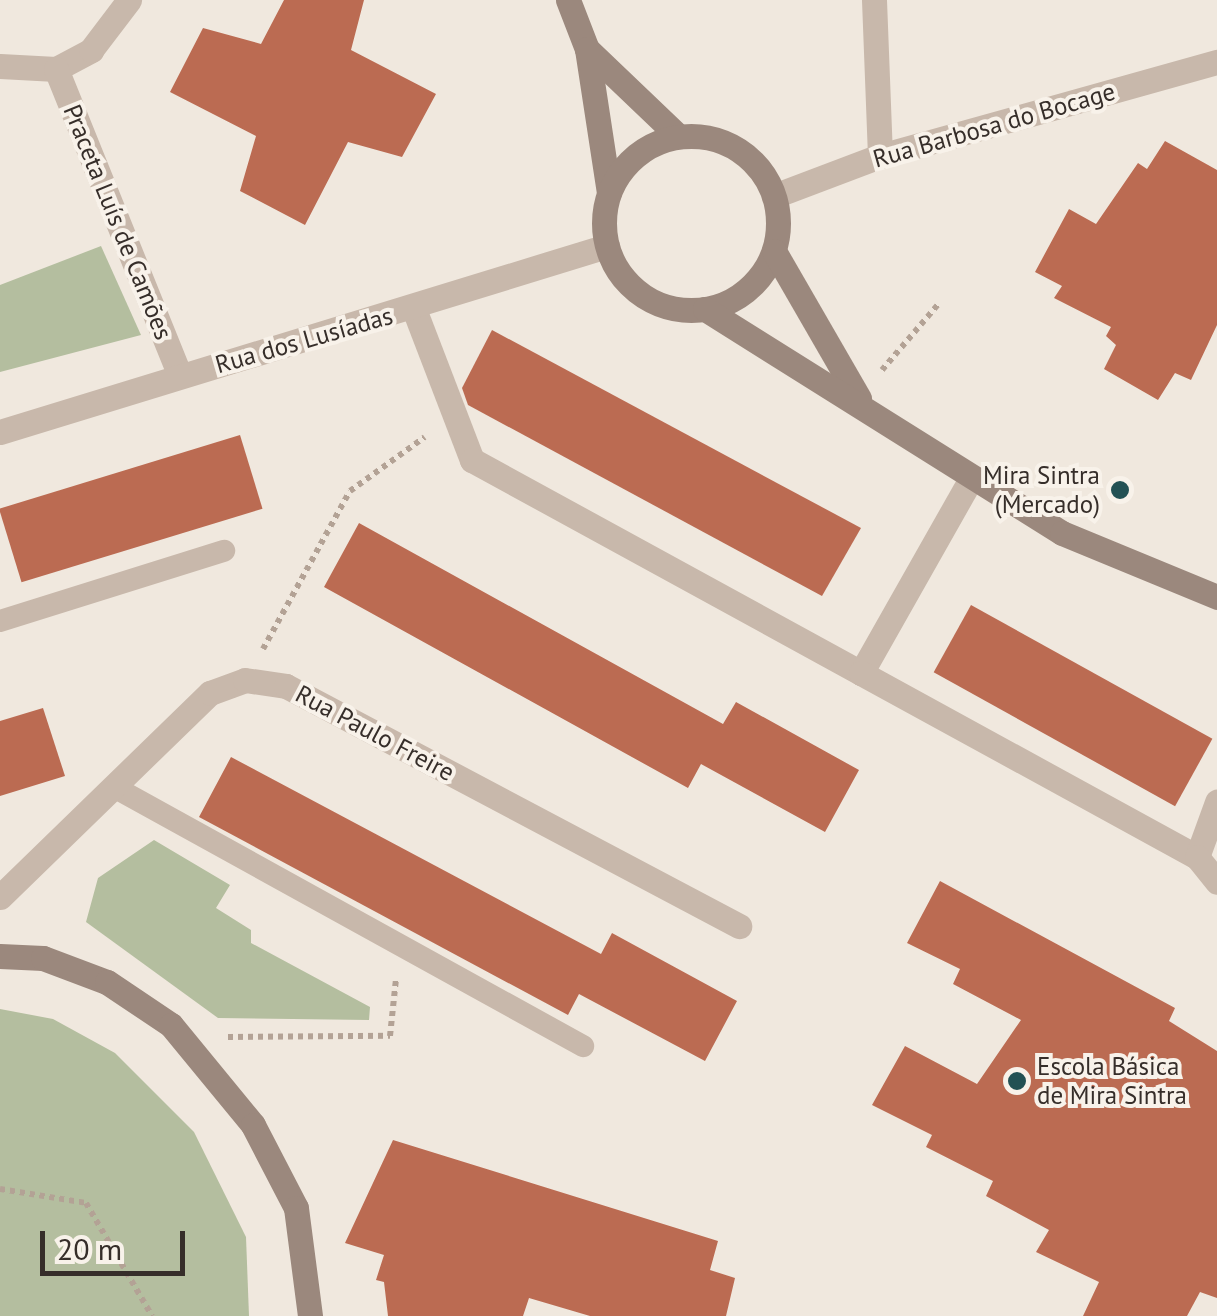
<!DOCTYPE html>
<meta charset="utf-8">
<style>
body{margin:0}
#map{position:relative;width:1217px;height:1316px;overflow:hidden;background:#f0e8de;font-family:"PT Sans",sans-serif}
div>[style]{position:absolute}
.green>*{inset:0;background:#b4be9f}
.building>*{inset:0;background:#bb6b52;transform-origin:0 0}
.path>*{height:6px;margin-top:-3px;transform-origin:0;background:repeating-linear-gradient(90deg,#b3a295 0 5px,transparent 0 10px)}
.lane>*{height:22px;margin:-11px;padding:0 11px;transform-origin:11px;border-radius:11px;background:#c8b8ab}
.street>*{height:25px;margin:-12.5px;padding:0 12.5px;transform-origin:12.5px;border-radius:12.5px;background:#c8b8ab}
.secondary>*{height:25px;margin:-12.5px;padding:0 12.5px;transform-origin:12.5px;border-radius:12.5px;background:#9b887d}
.secondary>.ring{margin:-12.5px;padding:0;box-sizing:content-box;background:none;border:25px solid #9b887d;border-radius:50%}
.dots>*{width:28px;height:28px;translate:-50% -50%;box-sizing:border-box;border:5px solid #f8f2ea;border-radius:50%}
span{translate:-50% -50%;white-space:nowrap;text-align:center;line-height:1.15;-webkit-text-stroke:8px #f8f2ea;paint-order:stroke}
.street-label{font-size:25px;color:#362e2a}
.poi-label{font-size:25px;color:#362e2a}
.right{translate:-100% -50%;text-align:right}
.left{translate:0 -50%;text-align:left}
.scale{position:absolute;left:40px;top:1231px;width:145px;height:45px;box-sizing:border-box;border:5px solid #362e2a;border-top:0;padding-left:12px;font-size:30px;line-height:35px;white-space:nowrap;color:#362e2a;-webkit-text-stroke:8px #f8f2ea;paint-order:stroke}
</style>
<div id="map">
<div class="green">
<div style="clip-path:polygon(101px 246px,141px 335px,0 372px,0 285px)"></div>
<div style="clip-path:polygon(154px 840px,230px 885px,216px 908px,251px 930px,251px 943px,370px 1007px,369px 1020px,218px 1018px,86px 922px,98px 878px)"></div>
<div style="clip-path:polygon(0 1009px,53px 1019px,115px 1053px,194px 1132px,246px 1237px,249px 1316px,0 1316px)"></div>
</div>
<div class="building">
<div style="clip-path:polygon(284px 0,364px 0,351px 50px,436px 94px,402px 157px,348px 142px,305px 225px,240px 191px,256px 136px,170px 92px,203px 28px,261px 44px)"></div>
<div style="clip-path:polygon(1165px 141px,1217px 170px,1217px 325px,1191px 380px,1175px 373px,1158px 400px,1104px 369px,1116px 345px,1106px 336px,1111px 327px,1054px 298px,1062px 286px,1035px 272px,1069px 209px,1096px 224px,1138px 163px,1147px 169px)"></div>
<div style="clip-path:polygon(492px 330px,861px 528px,822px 596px,468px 405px,462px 388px)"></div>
<div style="left:240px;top:435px;width:77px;height:252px;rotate:73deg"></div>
<div style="clip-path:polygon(359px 523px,723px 724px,736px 702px,859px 770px,825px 832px,701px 764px,688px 788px,324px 587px)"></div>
<div style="left:971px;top:605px;width:276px;height:77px;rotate:29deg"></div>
<div style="clip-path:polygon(43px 708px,65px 776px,0 796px,0 721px)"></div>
<div style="clip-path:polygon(231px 757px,601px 954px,612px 933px,737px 1001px,705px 1061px,579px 994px,568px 1015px,199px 817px)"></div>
<div style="clip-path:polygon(940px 881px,1175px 1008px,1169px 1021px,1217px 1051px,1217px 1298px,1200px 1292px,1187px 1316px,1083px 1316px,1099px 1282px,1036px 1252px,1049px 1230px,986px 1196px,993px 1181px,926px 1147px,932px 1135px,872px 1105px,905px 1046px,977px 1084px,1021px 1020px,953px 984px,960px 969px,907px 943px)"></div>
<div style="clip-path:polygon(393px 1140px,718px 1241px,710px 1270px,735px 1278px,726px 1316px,590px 1316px,529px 1298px,523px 1316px,388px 1316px,384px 1282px,376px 1280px,384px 1255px,345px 1243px)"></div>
</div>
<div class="path">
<div style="left:882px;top:370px;width:89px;rotate:-49.5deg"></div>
<div style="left:263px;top:649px;width:180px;rotate:-61.2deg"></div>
<div style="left:350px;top:491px;width:92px;rotate:-35.8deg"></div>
<div style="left:228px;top:1037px;width:162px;rotate:-0.4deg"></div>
<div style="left:390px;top:1036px;width:57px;rotate:-84deg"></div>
<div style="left:0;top:1189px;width:87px;rotate:9.2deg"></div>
<div style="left:86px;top:1203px;width:131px;rotate:59.7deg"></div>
</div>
<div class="lane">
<div style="left:0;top:621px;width:235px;rotate:-17.4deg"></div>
<div style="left:114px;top:787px;width:536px;rotate:28.91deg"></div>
</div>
<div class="street">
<div style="left:874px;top:0;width:156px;rotate:87.8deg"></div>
<div style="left:0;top:66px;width:56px;rotate:3.1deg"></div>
<div style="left:56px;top:69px;width:40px;rotate:-28deg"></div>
<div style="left:91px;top:50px;width:63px;rotate:-52.8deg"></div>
<div style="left:56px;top:69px;width:331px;rotate:68deg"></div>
<div style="left:774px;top:196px;width:113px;rotate:-20.7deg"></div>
<div style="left:880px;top:156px;width:350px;rotate:-15.6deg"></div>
<div style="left:414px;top:309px;width:162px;rotate:69deg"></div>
<div style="left:472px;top:460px;width:443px;rotate:28.7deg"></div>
<div style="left:861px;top:673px;width:222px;rotate:-60.5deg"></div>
<div style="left:0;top:432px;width:635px;rotate:-17.04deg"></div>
<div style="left:861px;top:673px;width:383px;rotate:28.7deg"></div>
<div style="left:1197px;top:857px;width:59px;rotate:-70deg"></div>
<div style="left:1197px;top:857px;width:32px;rotate:51deg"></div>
<div style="left:0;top:897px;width:293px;rotate:-44.2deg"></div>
<div style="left:210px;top:693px;width:37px;rotate:-20deg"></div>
<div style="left:245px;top:680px;width:41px;rotate:8.3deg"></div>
<div style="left:286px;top:686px;width:513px;rotate:27.91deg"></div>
</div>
<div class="secondary">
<div style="left:568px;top:0;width:53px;rotate:68.8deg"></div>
<div style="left:587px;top:49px;width:145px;rotate:81.3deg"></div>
<div style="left:587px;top:49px;width:126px;rotate:43.7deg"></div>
<div class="ring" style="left:604px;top:136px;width:149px;height:149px"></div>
<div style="left:774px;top:251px;width:170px;rotate:60deg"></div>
<div style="left:705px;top:309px;width:421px;rotate:32.1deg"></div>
<div style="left:1062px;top:533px;width:168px;rotate:22.4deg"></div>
<div style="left:0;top:956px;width:43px;rotate:2.7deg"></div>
<div style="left:43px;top:958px;width:68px;rotate:20.6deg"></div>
<div style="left:107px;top:982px;width:77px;rotate:33.9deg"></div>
<div style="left:171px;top:1025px;width:129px;rotate:50.6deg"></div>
<div style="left:253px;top:1125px;width:93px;rotate:62.6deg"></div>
<div style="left:296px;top:1208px;width:109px;rotate:82.6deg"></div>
</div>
<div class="dots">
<div style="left:1120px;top:490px;background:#235154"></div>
<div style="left:1017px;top:1081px;background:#235154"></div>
</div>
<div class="street-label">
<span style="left:994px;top:125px;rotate:-16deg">Rua Barbosa do Bocage</span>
<span style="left:118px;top:222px;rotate:68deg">Praceta Luís de Camões</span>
<span style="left:304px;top:340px;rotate:-16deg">Rua dos Lusíadas</span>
<span style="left:375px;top:733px;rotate:28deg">Rua Paulo Freire</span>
</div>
<div class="poi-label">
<span class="right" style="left:1100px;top:490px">Mira Sintra<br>(Mercado)</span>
<span class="left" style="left:1037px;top:1081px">Escola Básica<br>de Mira Sintra</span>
</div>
<div class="scale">20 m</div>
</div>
